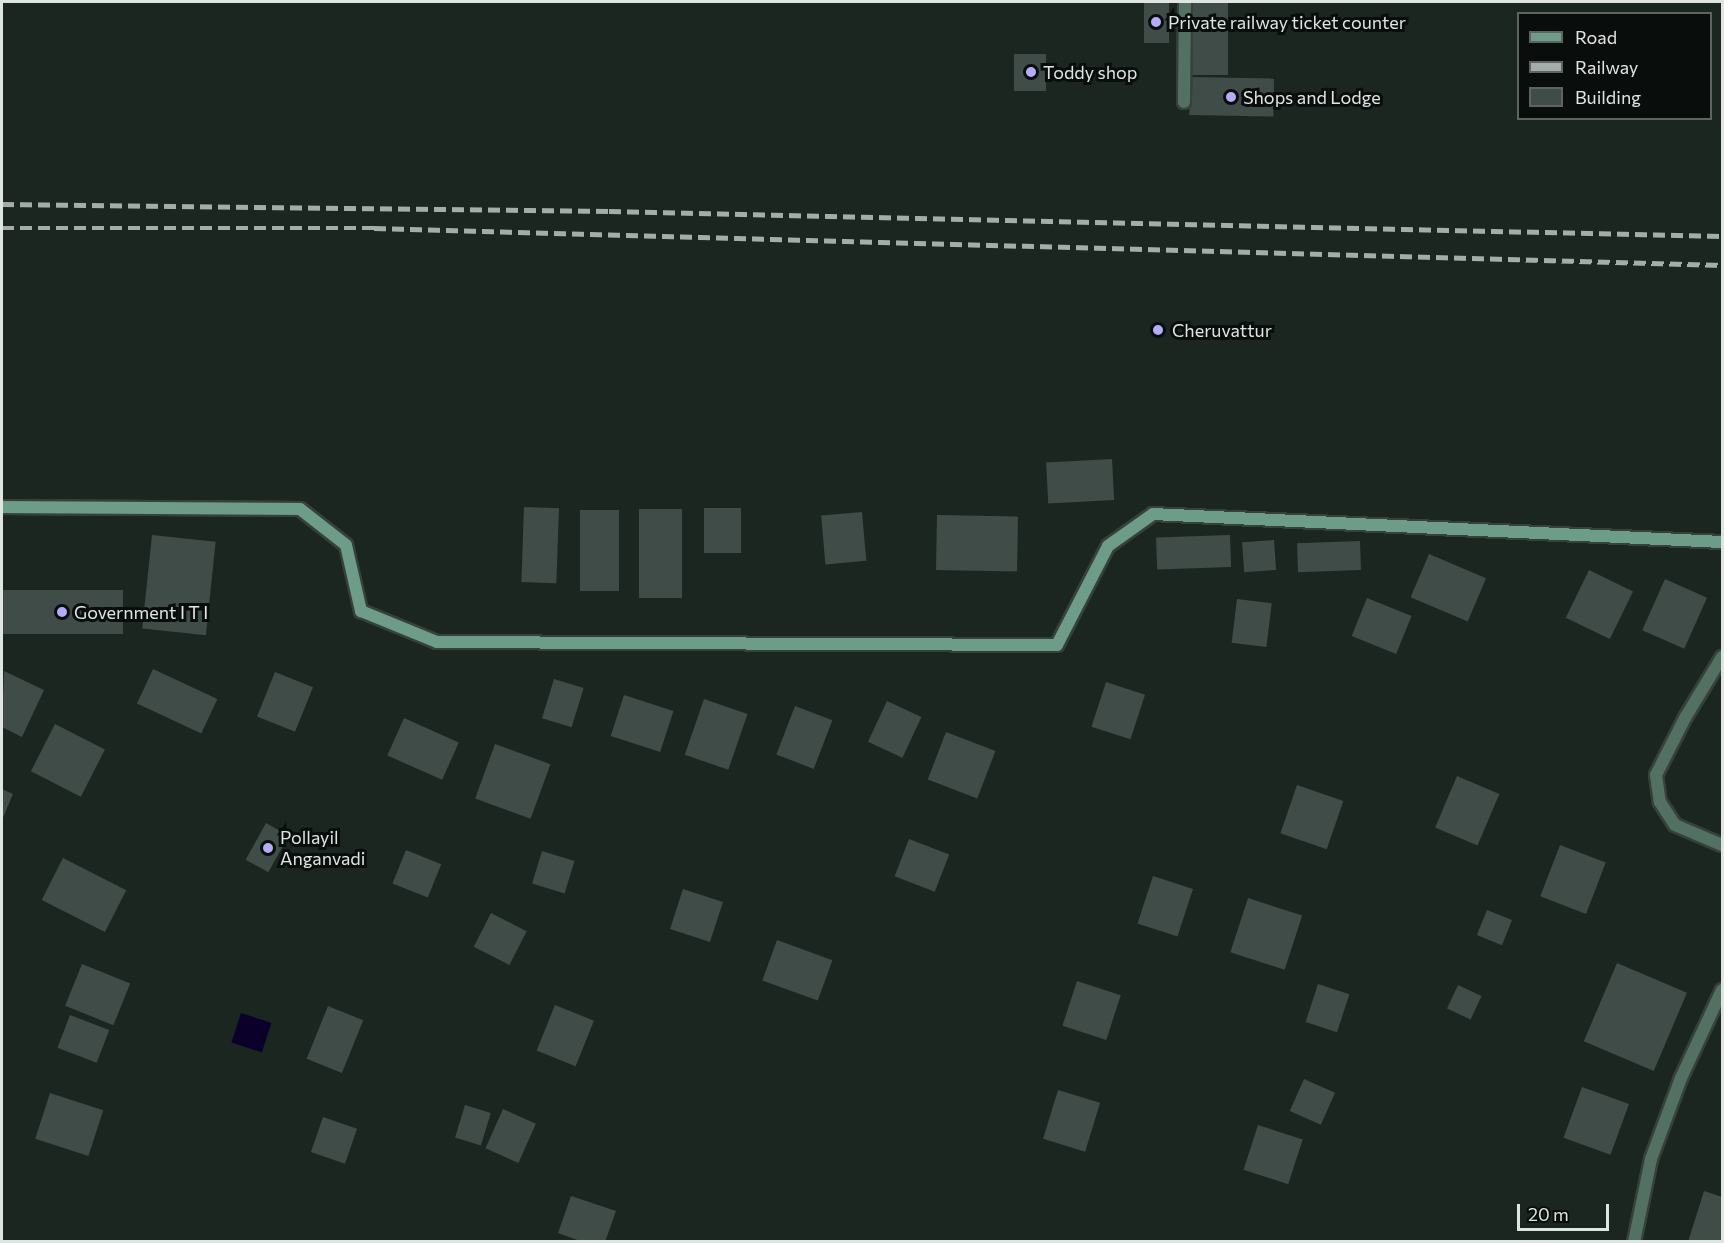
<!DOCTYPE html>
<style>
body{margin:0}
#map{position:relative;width:1724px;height:1243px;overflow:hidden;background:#1b2621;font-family:Commissioner,sans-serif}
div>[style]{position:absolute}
.water>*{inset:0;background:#0b002a;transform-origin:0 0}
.building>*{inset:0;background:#404c47;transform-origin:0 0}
.roads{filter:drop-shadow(2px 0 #36413c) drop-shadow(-2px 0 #36413c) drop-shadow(0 2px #36413c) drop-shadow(0 -2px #36413c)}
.street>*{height:12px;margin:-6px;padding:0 6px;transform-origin:6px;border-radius:6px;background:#537163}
.secondary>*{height:12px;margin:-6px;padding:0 6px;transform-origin:6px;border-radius:6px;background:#6d9d88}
.rail>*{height:4.5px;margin-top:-2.25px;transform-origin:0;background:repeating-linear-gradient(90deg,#a5ada8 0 12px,transparent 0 18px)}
.dots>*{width:16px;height:16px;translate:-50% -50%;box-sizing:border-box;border:3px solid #090e0c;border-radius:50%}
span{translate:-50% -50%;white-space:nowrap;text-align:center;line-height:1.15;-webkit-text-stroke:6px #090e0c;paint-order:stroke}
.poi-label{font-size:18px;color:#dfe6e2}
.left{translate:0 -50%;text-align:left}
.frame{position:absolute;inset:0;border:3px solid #dfe6e2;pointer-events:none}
.legend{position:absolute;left:1517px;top:12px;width:195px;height:108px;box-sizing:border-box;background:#090e0c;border:2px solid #5f6462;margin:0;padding:8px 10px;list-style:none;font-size:18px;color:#dfe6e2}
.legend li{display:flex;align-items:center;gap:12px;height:30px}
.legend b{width:30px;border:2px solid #5f6462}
.scale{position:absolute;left:1517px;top:1204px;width:92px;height:27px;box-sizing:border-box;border:3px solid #dfe6e2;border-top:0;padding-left:8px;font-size:18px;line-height:21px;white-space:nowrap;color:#dfe6e2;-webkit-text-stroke:4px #090e0c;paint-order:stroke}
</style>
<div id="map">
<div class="water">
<div style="left:241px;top:1013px;width:32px;height:31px;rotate:18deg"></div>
</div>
<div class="building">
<div style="left:1144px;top:2px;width:25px;height:41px"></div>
<div style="left:1192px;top:2px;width:36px;height:73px"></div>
<div style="left:1014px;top:54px;width:32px;height:37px"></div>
<div style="left:1190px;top:77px;width:84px;height:38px;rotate:1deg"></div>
<div style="left:1112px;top:459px;width:41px;height:66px;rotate:87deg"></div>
<div style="left:524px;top:507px;width:35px;height:75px;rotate:2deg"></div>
<div style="left:741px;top:508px;width:45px;height:37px;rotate:90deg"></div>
<div style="left:639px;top:509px;width:43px;height:89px"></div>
<div style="left:580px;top:510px;width:39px;height:81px"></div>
<div style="left:862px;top:512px;width:49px;height:41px;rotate:85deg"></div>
<div style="left:937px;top:515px;width:81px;height:55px;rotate:1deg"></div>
<div style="left:152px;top:535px;width:64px;height:94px;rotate:6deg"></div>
<div style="left:1230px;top:535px;width:32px;height:74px;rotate:88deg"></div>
<div style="left:1274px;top:540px;width:30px;height:32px;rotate:86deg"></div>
<div style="left:1360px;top:541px;width:29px;height:63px;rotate:88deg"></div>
<div style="left:1429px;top:554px;width:62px;height:47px;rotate:23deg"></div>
<div style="left:1589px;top:570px;width:49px;height:53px;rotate:26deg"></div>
<div style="left:1665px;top:579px;width:46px;height:56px;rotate:24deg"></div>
<div style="left:2px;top:590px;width:121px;height:44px"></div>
<div style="left:1367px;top:598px;width:48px;height:41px;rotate:22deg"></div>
<div style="left:1237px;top:599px;width:35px;height:44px;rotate:7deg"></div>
<div style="left:153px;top:669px;width:71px;height:38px;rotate:25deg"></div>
<div style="clip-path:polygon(4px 671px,44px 690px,22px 737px,2px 727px)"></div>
<div style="left:275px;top:672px;width:41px;height:48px;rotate:22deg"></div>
<div style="left:554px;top:679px;width:31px;height:41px;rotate:17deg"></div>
<div style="left:1106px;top:682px;width:41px;height:47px;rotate:18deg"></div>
<div style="left:624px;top:695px;width:52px;height:43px;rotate:18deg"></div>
<div style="left:704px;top:699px;width:46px;height:59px;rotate:19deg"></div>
<div style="left:887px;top:701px;width:38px;height:45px;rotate:25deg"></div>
<div style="left:795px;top:706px;width:40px;height:52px;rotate:21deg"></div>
<div style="left:404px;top:718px;width:60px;height:41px;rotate:24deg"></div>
<div style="left:55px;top:724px;width:56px;height:53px;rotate:27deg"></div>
<div style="left:946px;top:732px;width:53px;height:51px;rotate:21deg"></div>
<div style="left:495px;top:744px;width:59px;height:58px;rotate:20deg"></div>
<div style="left:1457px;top:776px;width:46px;height:56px;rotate:23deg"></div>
<div style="left:1297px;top:785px;width:49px;height:51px;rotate:19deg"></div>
<div style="clip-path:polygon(2px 789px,13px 794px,2px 820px)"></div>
<div style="left:266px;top:823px;width:26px;height:42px;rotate:29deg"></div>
<div style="left:909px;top:839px;width:43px;height:40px;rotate:21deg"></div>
<div style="left:1560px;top:845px;width:49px;height:55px;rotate:21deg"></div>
<div style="left:406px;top:850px;width:38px;height:36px;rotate:22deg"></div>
<div style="left:542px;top:851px;width:34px;height:34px;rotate:17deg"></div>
<div style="left:63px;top:858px;width:71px;height:47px;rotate:27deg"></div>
<div style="left:1153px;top:876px;width:42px;height:50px;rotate:18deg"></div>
<div style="left:683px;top:889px;width:42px;height:42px;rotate:18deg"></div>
<div style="left:1248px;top:898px;width:57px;height:57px;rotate:18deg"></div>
<div style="left:1487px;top:910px;width:27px;height:27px;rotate:22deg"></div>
<div style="left:491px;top:913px;width:40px;height:38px;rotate:27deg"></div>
<div style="left:777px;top:940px;width:59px;height:43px;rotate:20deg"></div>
<div style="left:1617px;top:963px;width:76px;height:85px;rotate:23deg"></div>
<div style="left:82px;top:964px;width:52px;height:45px;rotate:22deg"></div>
<div style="left:1077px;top:981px;width:46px;height:47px;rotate:18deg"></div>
<div style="left:1318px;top:984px;width:33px;height:40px;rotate:18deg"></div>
<div style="left:1458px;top:985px;width:26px;height:26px;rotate:25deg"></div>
<div style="left:555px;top:1005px;width:42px;height:49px;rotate:22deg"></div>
<div style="left:328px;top:1006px;width:38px;height:57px;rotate:22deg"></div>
<div style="left:70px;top:1015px;width:42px;height:35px;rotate:21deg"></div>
<div style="left:1304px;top:1079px;width:34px;height:35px;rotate:24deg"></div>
<div style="left:1582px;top:1087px;width:50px;height:54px;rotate:20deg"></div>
<div style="left:1058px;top:1090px;width:44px;height:51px;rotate:17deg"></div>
<div style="left:50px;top:1093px;width:56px;height:48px;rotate:18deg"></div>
<div style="left:465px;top:1105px;width:27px;height:34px;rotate:17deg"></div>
<div style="left:503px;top:1109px;width:36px;height:43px;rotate:24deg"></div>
<div style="left:323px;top:1117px;width:36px;height:37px;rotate:19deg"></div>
<div style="left:1258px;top:1125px;width:47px;height:47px;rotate:18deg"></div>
<div style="clip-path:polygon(1704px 1191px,1722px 1197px,1722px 1242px,1688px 1242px)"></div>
<div style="clip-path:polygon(571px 1196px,616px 1211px,605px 1242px,583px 1242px,558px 1233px)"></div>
</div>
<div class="roads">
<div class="street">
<div style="left:1184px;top:102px;width:100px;rotate:-89.4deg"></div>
<div style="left:1722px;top:657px;width:71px;rotate:121.2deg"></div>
<div style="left:1685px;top:718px;width:64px;rotate:117deg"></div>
<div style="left:1656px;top:775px;width:27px;rotate:82deg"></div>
<div style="left:1660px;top:802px;width:27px;rotate:57deg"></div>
<div style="left:1675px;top:825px;width:51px;rotate:23.1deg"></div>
<div style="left:1634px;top:1242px;width:85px;rotate:-78.4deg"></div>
<div style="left:1651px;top:1159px;width:86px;rotate:-69.7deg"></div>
<div style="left:1681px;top:1078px;width:97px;rotate:-65deg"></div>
</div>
<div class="secondary">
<div style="left:2px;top:507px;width:298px;rotate:0.4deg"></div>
<div style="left:300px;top:509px;width:58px;rotate:38deg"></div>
<div style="left:346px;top:545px;width:68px;rotate:77.2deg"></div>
<div style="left:361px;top:611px;width:82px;rotate:22.2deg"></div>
<div style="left:437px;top:642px;width:620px;rotate:0.28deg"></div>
<div style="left:1057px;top:645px;width:111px;rotate:-62.7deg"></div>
<div style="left:1108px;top:546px;width:55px;rotate:-35.4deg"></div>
<div style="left:1153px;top:514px;width:570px;rotate:2.82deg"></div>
</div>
</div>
<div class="rail">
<div style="left:2px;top:204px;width:607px;rotate:0.66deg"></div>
<div style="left:609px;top:211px;width:1113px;rotate:1.29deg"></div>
<div style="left:2px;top:228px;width:372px"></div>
<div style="left:374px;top:228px;width:1349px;rotate:1.57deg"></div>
</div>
<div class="dots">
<div style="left:1156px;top:22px;background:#b4acf9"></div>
<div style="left:1031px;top:72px;background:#b4acf9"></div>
<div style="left:1231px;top:97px;background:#b4acf9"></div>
<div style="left:1158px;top:330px;background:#b4acf9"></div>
<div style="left:62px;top:612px;background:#b4acf9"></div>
<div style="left:268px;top:848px;background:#b4acf9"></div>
</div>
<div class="poi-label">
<span class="left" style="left:1168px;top:22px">Private railway ticket counter</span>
<span class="left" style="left:1043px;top:72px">Toddy shop</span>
<span class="left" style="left:1243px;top:97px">Shops and Lodge</span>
<span class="left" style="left:1172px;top:330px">Cheruvattur</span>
<span class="left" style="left:74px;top:612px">Government I T I</span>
<span class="left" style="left:280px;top:848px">Pollayil<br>Anganvadi</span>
</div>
<div class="frame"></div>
<ul class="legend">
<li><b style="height:8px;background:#6d9d88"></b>Road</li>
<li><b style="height:8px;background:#a5ada8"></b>Railway</li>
<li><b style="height:16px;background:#404c47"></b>Building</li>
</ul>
<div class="scale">20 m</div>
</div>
